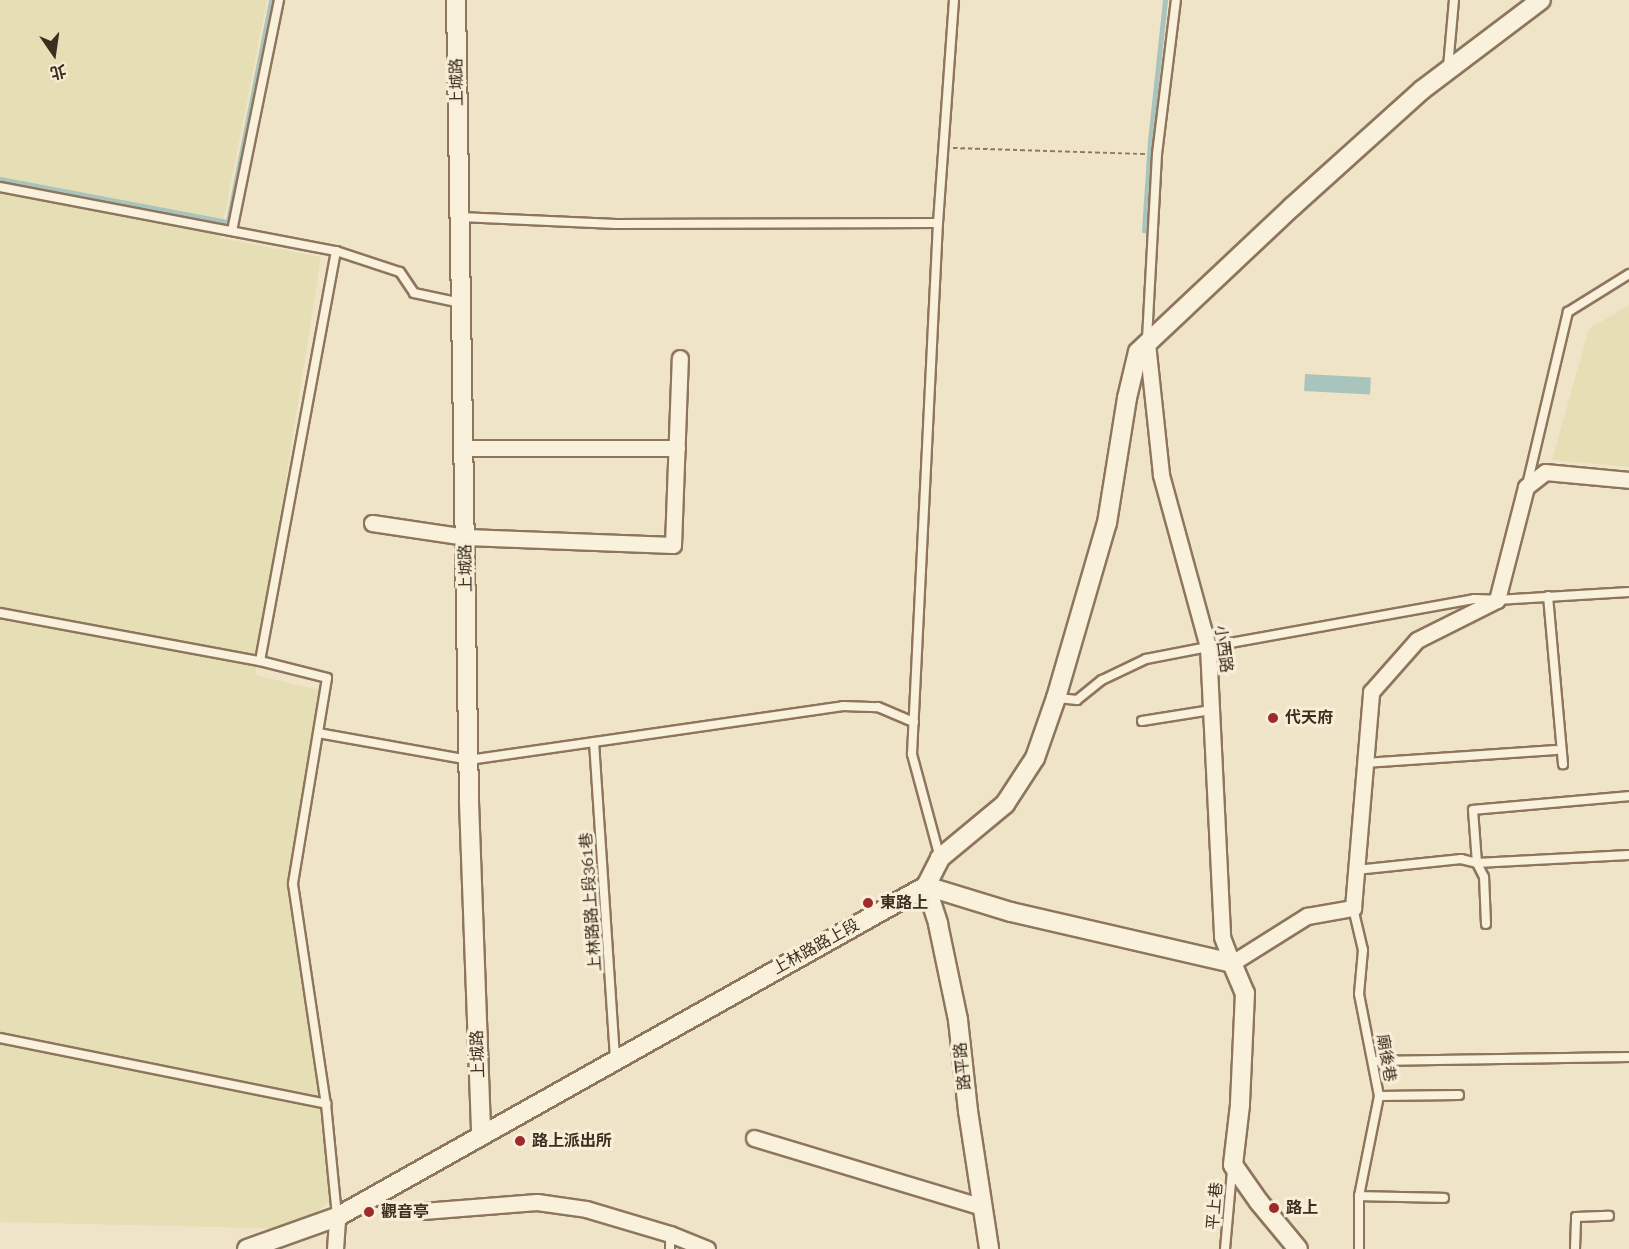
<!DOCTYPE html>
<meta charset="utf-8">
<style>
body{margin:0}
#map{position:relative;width:1629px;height:1249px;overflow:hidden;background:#f0e4c8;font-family:"Roboto Serif","Noto Sans TC",serif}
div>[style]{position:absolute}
.farmland>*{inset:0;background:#e6deb5}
.water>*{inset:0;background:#a9c4bc;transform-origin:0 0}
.stream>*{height:4.5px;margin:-2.25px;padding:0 2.25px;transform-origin:2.25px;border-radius:2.25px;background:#a9c4bc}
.path>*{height:2px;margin-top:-1px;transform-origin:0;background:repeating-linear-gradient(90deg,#8d765c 0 4.5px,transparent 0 7.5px)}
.roads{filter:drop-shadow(2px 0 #8d765c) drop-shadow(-2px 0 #8d765c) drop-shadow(0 2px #8d765c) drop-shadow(0 -2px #8d765c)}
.service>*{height:8px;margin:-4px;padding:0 4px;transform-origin:4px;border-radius:4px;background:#faf1dc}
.minor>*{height:15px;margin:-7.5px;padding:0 7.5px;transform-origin:7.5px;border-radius:7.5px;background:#faf1dc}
.tertiary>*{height:18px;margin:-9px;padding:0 9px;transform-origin:9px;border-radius:9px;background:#faf1dc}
.dots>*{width:16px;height:16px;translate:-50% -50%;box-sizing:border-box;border:3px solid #f7eed8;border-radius:50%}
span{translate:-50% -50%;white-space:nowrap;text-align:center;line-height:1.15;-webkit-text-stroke:6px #f7eed8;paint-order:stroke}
.street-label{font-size:16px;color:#3d2e20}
.poi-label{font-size:16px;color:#3d2e20;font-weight:700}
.left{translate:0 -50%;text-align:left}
.north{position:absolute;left:24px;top:24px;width:60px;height:60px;-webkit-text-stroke:4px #f7eed8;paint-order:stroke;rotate:167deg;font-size:16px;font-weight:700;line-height:24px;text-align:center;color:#3d2e20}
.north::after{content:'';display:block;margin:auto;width:21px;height:27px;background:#3d2e20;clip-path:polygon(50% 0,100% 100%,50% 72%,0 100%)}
</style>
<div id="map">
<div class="farmland">
<div style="clip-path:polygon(0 0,267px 0,220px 238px,321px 257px,255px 675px,328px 692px,289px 870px,331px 1200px,296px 1229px,0 1222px)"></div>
<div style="clip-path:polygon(1629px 305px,1629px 467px,1552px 460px,1589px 329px)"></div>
</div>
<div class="water">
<div style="left:1305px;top:374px;width:66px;height:17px;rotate:3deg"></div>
</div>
<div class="stream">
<div style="left:0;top:179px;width:232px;rotate:10.7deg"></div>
<div style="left:228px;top:222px;width:226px;rotate:-79deg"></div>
<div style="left:1144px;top:231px;width:90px;rotate:-86.2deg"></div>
<div style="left:1150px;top:141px;width:142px;rotate:-83.9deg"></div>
</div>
<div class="path">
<div style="left:953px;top:148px;width:195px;rotate:1.8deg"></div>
</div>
<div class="roads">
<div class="service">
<div style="left:1448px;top:67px;width:67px;rotate:-84.9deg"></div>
<div style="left:0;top:187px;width:342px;rotate:10.8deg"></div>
<div style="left:336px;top:251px;width:67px;rotate:18.2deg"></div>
<div style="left:400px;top:272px;width:25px;rotate:56deg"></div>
<div style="left:414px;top:293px;width:48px;rotate:12deg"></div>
<div style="left:460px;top:217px;width:156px;rotate:2.6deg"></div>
<div style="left:616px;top:224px;width:322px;rotate:-0.2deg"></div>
<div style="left:232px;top:231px;width:236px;rotate:-78.5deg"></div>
<div style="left:336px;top:251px;width:417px;rotate:100.5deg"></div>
<div style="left:260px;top:661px;width:69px;rotate:14.2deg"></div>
<div style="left:327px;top:678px;width:209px;rotate:99.4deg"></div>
<div style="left:293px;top:884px;width:222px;rotate:81.5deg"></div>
<div style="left:326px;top:1104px;width:113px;rotate:84.4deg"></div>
<div style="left:1147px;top:339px;width:185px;rotate:-86.9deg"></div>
<div style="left:1157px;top:154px;width:155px;rotate:-83deg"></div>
<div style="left:1527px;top:485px;width:178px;rotate:-76.7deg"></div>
<div style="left:1568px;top:312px;width:72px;rotate:-31.9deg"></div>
<div style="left:1548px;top:596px;width:169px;rotate:84.9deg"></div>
<div style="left:0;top:613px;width:264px;rotate:10.5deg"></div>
<div style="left:1058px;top:698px;width:19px;rotate:6deg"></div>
<div style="left:1077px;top:700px;width:32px;rotate:-39deg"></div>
<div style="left:1102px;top:680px;width:49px;rotate:-25.5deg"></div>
<div style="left:1146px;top:659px;width:63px;rotate:-11deg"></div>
<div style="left:1208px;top:647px;width:270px;rotate:-10.2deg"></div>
<div style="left:1474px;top:599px;width:23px;rotate:2deg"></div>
<div style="left:1497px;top:600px;width:132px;rotate:-3.5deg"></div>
<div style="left:1142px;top:721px;width:70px;rotate:-9.1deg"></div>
<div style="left:318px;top:733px;width:153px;rotate:10.1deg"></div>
<div style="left:469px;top:760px;width:378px;rotate:-8.2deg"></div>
<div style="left:843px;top:706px;width:35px;rotate:2deg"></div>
<div style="left:878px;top:707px;width:39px;rotate:23deg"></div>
<div style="left:594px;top:742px;width:319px;rotate:86.2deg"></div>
<div style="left:1365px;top:763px;width:191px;rotate:-3.9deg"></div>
<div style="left:940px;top:858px;width:108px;rotate:-105.1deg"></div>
<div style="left:912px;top:754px;width:532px;rotate:-87.2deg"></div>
<div style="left:938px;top:223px;width:224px;rotate:-85.9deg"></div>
<div style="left:1356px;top:870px;width:106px;rotate:-6deg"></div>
<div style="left:1461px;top:859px;width:16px;rotate:14deg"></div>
<div style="left:1477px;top:863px;width:152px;rotate:-3deg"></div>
<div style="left:1353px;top:908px;width:43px;rotate:76.6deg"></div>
<div style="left:1363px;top:950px;width:44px;rotate:95.2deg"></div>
<div style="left:1359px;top:994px;width:104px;rotate:78.9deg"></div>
<div style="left:1379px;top:1096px;width:102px;rotate:101.3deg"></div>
<div style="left:1359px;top:1196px;width:53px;rotate:90deg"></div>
<div style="left:1486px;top:924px;width:47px;rotate:-92.4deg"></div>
<div style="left:1484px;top:877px;width:16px;rotate:-117deg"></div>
<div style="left:1477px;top:863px;width:53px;rotate:-94.3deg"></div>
<div style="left:1473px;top:810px;width:157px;rotate:-5.1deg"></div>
<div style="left:0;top:1038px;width:333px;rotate:11.4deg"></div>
<div style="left:1374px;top:1061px;width:255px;rotate:-0.9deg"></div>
<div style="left:1379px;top:1096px;width:80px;rotate:-0.7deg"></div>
<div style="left:1359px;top:1196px;width:85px;rotate:1.3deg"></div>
<div style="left:670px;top:1249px;width:15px;rotate:-90deg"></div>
<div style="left:1225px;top:1249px;width:79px;rotate:-84.9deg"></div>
<div style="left:1575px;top:1249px;width:32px;rotate:-88deg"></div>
<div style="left:1576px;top:1217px;width:33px;rotate:-2deg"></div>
</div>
<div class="minor">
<div style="left:1147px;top:343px;width:133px;rotate:83.9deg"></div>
<div style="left:1161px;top:475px;width:178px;rotate:74.7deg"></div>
<div style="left:1208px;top:647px;width:290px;rotate:87.2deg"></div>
<div style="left:1222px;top:937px;width:28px;rotate:69deg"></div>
<div style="left:1232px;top:963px;width:89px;rotate:-32.1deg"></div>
<div style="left:1307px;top:916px;width:47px;rotate:-9.9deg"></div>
<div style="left:1353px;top:908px;width:217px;rotate:-85.2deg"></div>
<div style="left:1371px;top:692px;width:69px;rotate:-48.5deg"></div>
<div style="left:1417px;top:640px;width:89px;rotate:-26.6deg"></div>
<div style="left:1497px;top:600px;width:117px;rotate:-75.6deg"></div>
<div style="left:1526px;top:487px;width:24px;rotate:-38deg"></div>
<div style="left:1545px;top:472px;width:84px;rotate:5.4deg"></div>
<div style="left:465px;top:448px;width:212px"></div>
<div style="left:372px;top:523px;width:95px;rotate:8.5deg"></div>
<div style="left:466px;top:537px;width:207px;rotate:2.2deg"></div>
<div style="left:673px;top:545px;width:187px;rotate:-87.9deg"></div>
<div style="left:754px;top:1138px;width:239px;rotate:16.8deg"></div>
<div style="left:423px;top:1211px;width:114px;rotate:-4.5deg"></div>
<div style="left:537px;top:1202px;width:49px;rotate:8.1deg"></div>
<div style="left:586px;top:1209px;width:88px;rotate:16.6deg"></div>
<div style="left:670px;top:1234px;width:40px;rotate:22deg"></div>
<div style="left:335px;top:1249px;width:32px;rotate:-86deg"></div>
</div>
<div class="tertiary">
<div style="left:456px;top:0;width:802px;rotate:89.07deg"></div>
<div style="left:469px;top:802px;width:334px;rotate:87.9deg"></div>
<div style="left:926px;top:886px;width:31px;rotate:-63deg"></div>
<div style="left:940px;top:858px;width:85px;rotate:-39.7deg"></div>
<div style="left:1005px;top:804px;width:55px;rotate:-56.9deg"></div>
<div style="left:1035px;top:758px;width:64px;rotate:-70.7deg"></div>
<div style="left:1056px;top:698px;width:182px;rotate:-73.8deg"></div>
<div style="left:1107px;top:523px;width:127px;rotate:-80.9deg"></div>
<div style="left:1127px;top:398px;width:47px;rotate:-76.6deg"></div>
<div style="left:1138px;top:352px;width:212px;rotate:-43.3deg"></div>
<div style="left:1292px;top:207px;width:175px;rotate:-42deg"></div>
<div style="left:1422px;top:90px;width:149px;rotate:-37.1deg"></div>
<div style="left:926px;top:886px;width:40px;rotate:72deg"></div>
<div style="left:938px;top:924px;width:98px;rotate:78.2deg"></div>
<div style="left:958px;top:1020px;width:92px;rotate:83.7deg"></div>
<div style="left:968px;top:1111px;width:140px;rotate:81.3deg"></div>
<div style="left:247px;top:1249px;width:96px;rotate:-19.6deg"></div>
<div style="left:337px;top:1217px;width:676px;rotate:-29.33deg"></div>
<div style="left:926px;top:886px;width:89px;rotate:17deg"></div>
<div style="left:1011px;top:912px;width:227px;rotate:13deg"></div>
<div style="left:1232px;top:963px;width:33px;rotate:67deg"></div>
<div style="left:1245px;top:993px;width:112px;rotate:92.6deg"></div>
<div style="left:1240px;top:1105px;width:60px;rotate:96.7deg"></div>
<div style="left:1233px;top:1165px;width:45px;rotate:54.9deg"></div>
<div style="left:1259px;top:1202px;width:61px;rotate:50.3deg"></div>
</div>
</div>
<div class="dots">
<div style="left:1273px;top:718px;background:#9e2a2b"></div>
<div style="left:868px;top:903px;background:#9e2a2b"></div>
<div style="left:520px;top:1141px;background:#9e2a2b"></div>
<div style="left:1274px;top:1208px;background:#9e2a2b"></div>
<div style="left:369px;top:1212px;background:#9e2a2b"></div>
</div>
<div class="street-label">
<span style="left:457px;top:82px;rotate:-91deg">上城路</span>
<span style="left:466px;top:568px;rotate:-91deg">上城路</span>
<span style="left:1223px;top:649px;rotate:82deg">小西路</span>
<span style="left:591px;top:902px;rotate:-94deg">上林路路上段361巷</span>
<span style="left:816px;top:947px;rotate:-29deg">上林路路上段</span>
<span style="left:478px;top:1054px;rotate:-92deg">上城路</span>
<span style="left:1386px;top:1058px;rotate:80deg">廟後巷</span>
<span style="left:963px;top:1066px;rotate:-96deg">路平路</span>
<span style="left:1215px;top:1206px;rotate:-85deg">平上巷</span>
</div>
<div class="poi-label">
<span class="left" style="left:1285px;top:718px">代天府</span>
<span class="left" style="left:880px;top:903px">東路上</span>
<span class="left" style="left:532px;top:1141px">路上派出所</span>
<span class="left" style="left:1286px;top:1208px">路上</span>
<span class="left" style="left:381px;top:1212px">觀音亭</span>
</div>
<div class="north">北</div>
</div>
